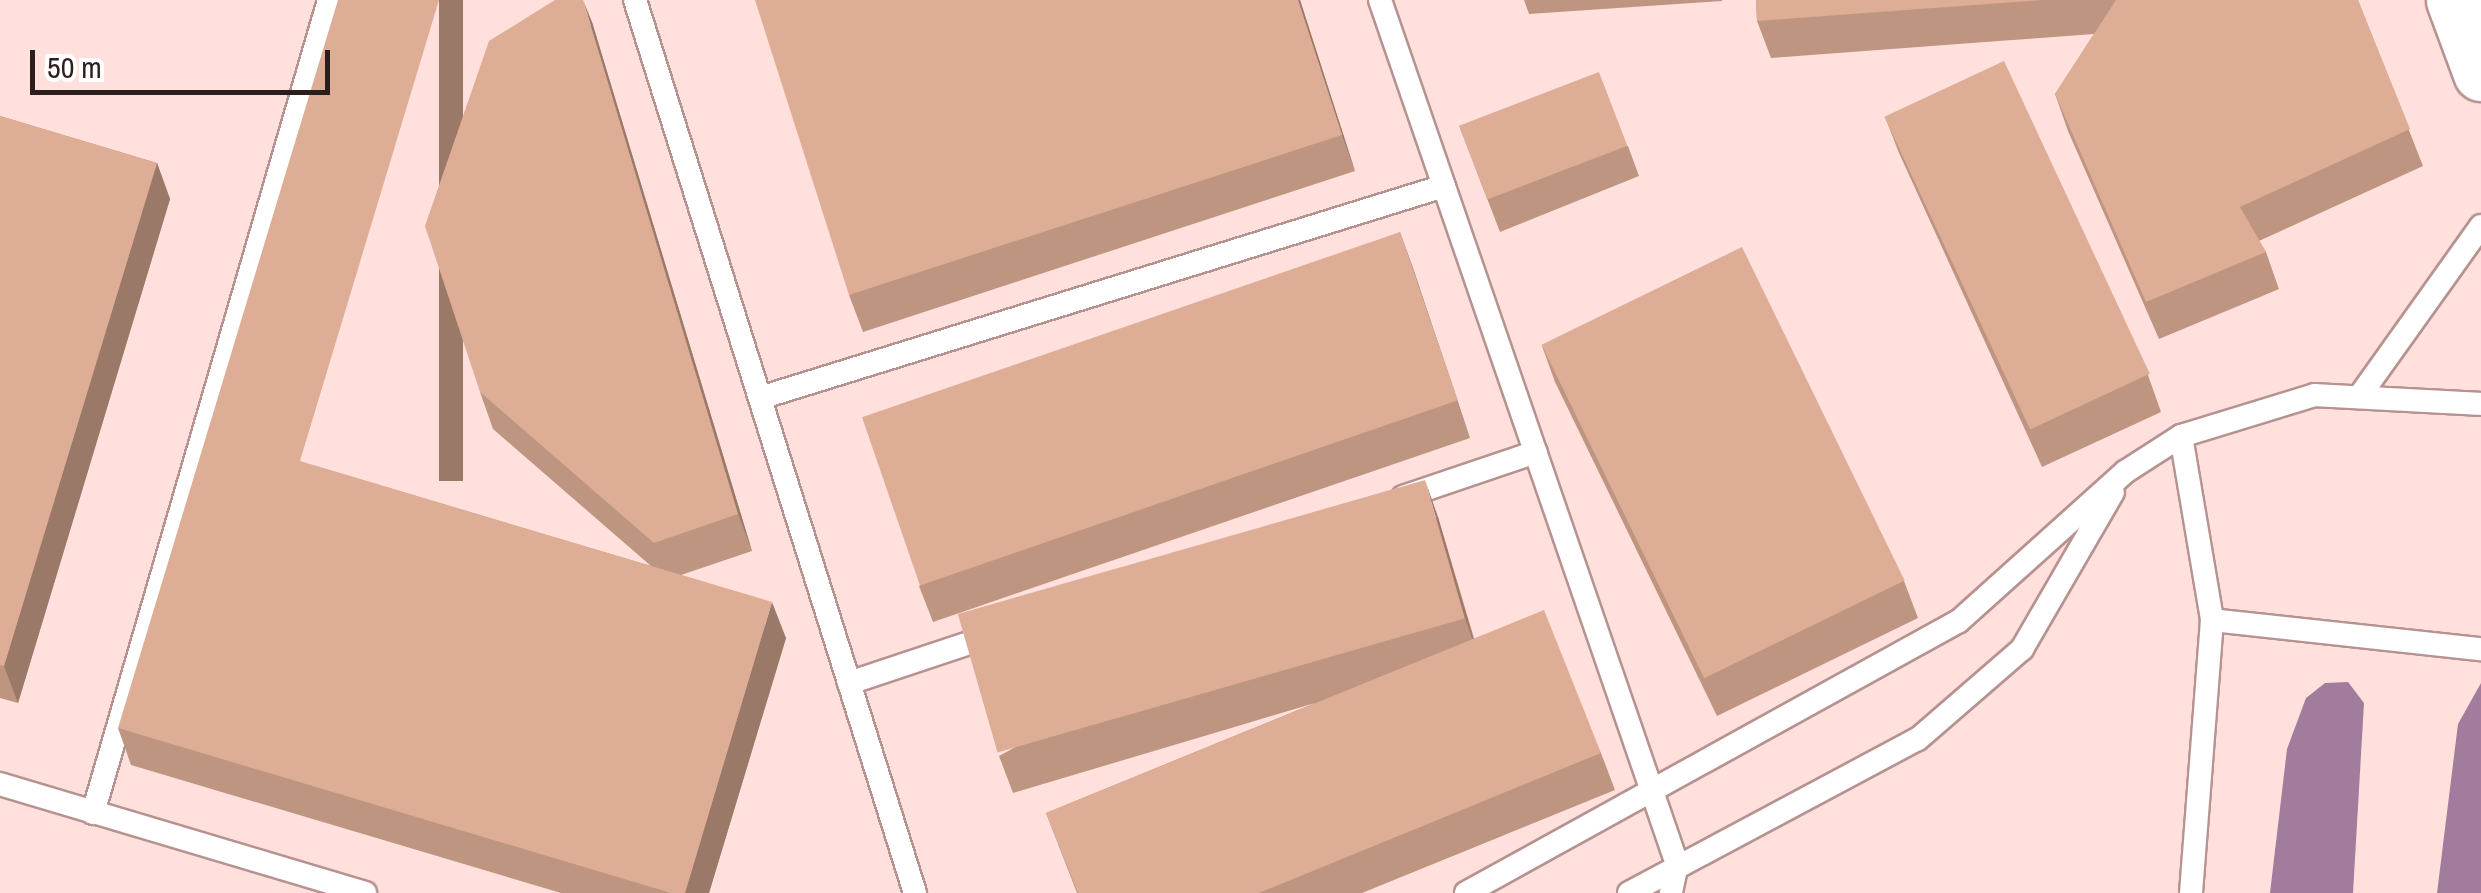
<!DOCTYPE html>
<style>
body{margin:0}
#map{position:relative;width:2481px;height:893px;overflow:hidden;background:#ffe0dd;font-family:"Archivo Narrow",sans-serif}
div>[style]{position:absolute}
.water>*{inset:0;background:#a27c9c}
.roads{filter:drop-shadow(2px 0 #b69290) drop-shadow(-2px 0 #b69290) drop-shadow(0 2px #b69290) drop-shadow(0 -2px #b69290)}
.service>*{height:22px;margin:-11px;padding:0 11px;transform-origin:11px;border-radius:11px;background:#fff}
.primary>*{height:55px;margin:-27.5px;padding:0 27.5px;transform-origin:27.5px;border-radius:27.5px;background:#fff}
.wall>*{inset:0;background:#be9580}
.shaded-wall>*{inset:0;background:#9b7968;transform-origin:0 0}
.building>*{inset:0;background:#ddad95;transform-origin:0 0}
span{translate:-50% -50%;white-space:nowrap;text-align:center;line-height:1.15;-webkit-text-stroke:10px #fff;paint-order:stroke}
.scale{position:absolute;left:30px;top:50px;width:300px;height:45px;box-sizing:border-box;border:5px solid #2c1e1d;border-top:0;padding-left:12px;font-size:30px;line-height:35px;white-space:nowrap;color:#2c1e1d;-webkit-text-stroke:8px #fff;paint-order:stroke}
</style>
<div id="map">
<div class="water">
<div style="clip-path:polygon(2348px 682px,2364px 703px,2353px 893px,2270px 893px,2287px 749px,2306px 698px,2325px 683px)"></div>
<div style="clip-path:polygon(2481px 683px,2481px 893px,2437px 893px,2458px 724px)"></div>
</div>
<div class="roads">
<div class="service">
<div style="left:635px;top:0;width:936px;rotate:72.59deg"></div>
<div style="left:1380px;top:0;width:914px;rotate:71.03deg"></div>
<div style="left:1677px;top:864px;width:30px;rotate:102deg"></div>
<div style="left:2359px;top:397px;width:210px;rotate:-54.5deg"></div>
<div style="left:760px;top:398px;width:716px;rotate:-17.22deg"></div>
<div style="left:2181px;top:436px;width:187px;rotate:80.4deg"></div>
<div style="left:2212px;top:620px;width:274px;rotate:94.4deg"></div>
<div style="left:1403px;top:497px;width:140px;rotate:-18.7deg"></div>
<div style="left:2212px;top:620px;width:271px;rotate:6.2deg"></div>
<div style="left:849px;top:683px;width:152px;rotate:-18.4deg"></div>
<div style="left:0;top:784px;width:381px;rotate:16.6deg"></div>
<div style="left:93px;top:813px;width:847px;rotate:-73.81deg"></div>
<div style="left:1466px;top:893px;width:563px;rotate:-28.89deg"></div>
<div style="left:1959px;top:621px;width:223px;rotate:-41.9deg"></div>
<div style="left:2125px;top:472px;width:67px;rotate:-32.7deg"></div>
<div style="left:2181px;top:436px;width:140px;rotate:-17deg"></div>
<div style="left:2315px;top:395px;width:166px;rotate:3.1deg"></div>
<div style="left:1629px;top:893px;width:327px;rotate:-28.1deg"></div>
<div style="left:1918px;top:739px;width:138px;rotate:-40.9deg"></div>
<div style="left:2022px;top:649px;width:181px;rotate:-59.9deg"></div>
</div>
<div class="primary">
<div style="left:2454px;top:0;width:78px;rotate:69.7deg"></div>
</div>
</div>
<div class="wall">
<div style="clip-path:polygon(1300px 0,1355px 171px,863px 332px,849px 295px)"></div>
<div style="clip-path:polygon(1524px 0,1722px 0,1722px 1px,1529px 14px)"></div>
<div style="clip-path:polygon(1756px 0,2358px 0,2423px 166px,2259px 241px,2266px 252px,2279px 289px,2159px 339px,2068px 131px,2055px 94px,2094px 34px,1771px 58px,1757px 21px)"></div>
<div style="clip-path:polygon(592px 22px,752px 551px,681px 575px,786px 638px,709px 893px,561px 893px,131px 765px,118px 728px,322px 468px,651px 566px,493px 429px,480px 392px)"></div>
<div style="clip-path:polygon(0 116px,157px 163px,170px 199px,18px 703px,0 698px)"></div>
<div style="clip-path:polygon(1885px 117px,2148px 375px,2161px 412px,2042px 467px,1899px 153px)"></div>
<div style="clip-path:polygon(1460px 128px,1628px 146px,1639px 176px,1500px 232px)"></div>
<div style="clip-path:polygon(1400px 232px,1470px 438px,933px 622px,919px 586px)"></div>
<div style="clip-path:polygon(1542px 346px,1904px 581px,1918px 618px,1717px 716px,1555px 382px)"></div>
<div style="clip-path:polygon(1438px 517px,1474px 638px,1601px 753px,1615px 790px,1362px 893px,1077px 893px,1046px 813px,1315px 703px,1013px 793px,999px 756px)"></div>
</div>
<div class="shaded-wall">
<div style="left:439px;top:0;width:24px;height:481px"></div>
<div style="clip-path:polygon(583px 0,592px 22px,752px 551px,738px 514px)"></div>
<div style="clip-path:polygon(1298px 0,1300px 0,1355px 171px,1342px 135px)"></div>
<div style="clip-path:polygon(157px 163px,170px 199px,18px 703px,4px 666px)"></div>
<div style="clip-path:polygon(1400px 232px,1413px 268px,1470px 438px,1457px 401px)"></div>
<div style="clip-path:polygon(1425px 480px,1438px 517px,1478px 655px,1465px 618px)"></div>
<div style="clip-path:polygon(772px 602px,786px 638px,709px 893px,685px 893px)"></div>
</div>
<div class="building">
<div style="clip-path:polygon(338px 0,439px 0,300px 461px,772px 602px,685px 893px,671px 893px,118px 728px)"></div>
<div style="clip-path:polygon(555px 0,583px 0,738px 514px,654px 543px,480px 392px,425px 226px,489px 41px)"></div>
<div style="clip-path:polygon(755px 0,1298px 0,1342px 135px,849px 295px)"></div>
<div style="clip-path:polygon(1756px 0,2043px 0,1757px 21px)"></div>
<div style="clip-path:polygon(2116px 0,2358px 0,2410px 129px,2240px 207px,2266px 252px,2146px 302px,2055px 94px)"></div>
<div style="left:2004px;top:61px;width:345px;height:132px;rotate:65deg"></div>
<div style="left:1599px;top:72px;width:79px;height:150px;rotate:69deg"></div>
<div style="clip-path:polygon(0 116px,157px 163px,4px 666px,0 665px)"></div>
<div style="left:1400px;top:232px;width:178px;height:569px;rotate:71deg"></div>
<div style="left:1742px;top:247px;width:371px;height:223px;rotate:64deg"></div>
<div style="left:1425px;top:480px;width:144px;height:486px;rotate:74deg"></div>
<div style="clip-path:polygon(1544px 610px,1601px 753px,1259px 893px,1078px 893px,1046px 813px)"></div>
</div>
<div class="scale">50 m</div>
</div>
